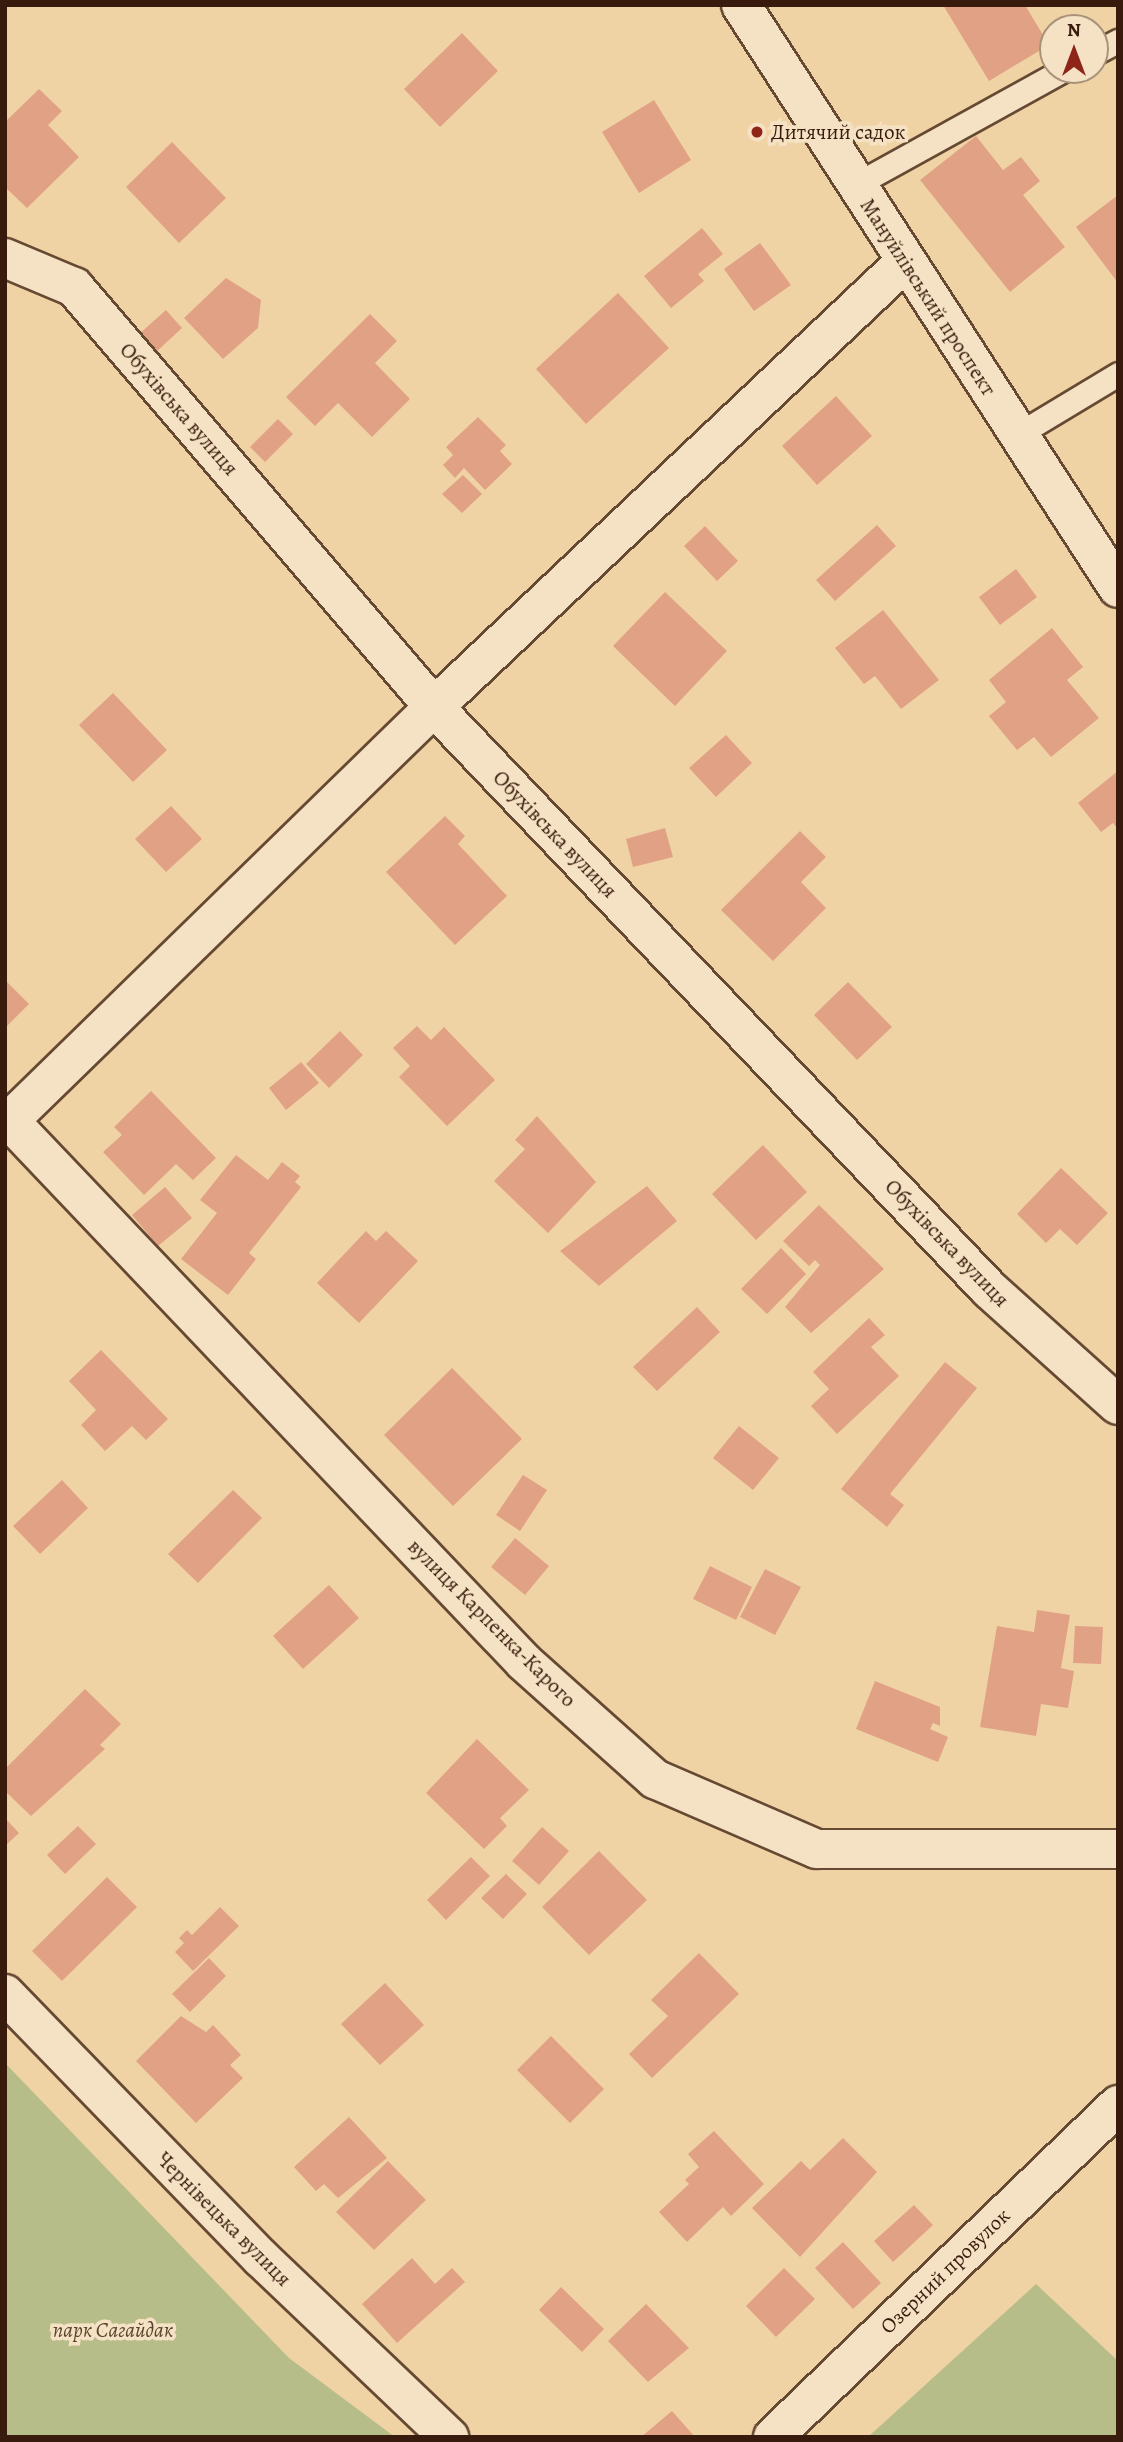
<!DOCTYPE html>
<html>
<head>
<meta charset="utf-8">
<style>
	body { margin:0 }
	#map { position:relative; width:1123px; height:2442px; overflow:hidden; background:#f0d3a5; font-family:Alegreya,serif }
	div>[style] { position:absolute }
	.green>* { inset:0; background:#b6bd89 }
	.building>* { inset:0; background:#e1a185 }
	.roads { filter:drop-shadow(2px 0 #664932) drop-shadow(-2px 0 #664932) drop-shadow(0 2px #664932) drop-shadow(0 -2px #664932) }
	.lane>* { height:23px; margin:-11.5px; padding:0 11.5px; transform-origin:11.5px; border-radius:11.5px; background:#f5e2c4 }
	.street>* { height:38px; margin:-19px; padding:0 19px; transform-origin:19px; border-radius:19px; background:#f5e2c4 }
	.secondary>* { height:38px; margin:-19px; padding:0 19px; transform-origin:19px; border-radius:19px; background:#f5e2c4 }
	.dots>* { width:19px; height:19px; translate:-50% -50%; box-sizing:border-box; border:4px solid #f5e2c4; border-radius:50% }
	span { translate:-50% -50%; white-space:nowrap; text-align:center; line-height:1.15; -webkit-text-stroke:7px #f5e2c4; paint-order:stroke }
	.poi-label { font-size:21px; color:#381b0c }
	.left { translate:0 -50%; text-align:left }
	.street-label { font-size:21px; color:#381b0c }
	.park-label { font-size:21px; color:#58442b; font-style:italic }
	.frame { position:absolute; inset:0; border:7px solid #381b0c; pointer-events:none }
	.north { position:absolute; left:1039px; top:14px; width:70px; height:70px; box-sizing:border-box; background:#f5e2c4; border:2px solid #a9927a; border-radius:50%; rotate:0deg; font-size:19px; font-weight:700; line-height:28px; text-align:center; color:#381b0c }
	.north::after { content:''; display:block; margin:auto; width:24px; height:32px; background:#8f2418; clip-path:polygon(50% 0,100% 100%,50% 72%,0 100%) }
</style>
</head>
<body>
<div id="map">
	<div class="green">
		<i style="clip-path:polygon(5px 2063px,289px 2358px,395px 2437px,5px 2437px)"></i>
		<i style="clip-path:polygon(1036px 2284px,1118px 2361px,1118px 2437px,868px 2437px)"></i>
	</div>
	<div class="building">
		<i style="clip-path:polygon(943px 5px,1025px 5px,1049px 45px,989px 81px)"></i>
		<i style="clip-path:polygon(462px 33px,498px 71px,440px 127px,404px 89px)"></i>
		<i style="clip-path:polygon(39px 89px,62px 111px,48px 125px,79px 157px,27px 208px,5px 187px,5px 122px)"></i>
		<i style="clip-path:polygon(654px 100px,691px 160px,639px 193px,602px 132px)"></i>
		<i style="clip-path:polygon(976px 136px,1003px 170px,1021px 157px,1040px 181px,1023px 195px,1065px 247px,1010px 292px,920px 180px)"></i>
		<i style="clip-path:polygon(172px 142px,226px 198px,179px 243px,126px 187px)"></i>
		<i style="clip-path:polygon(1118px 195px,1118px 283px,1076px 227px)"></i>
		<i style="clip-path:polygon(702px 228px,723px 254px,698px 274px,704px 281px,671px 308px,644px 276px)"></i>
		<i style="clip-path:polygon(760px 243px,791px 285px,754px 311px,724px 269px)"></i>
		<i style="clip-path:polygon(226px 278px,261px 300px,258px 328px,223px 359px,184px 318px)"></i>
		<i style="clip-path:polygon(618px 293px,669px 348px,586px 424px,536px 369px)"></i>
		<i style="clip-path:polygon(166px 310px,182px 328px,155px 353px,138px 335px)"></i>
		<i style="clip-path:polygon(370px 314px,397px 341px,375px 363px,410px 399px,372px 437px,338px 403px,315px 426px,286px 397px)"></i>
		<i style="clip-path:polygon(836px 396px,872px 436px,817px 485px,782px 446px)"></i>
		<i style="clip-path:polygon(478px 417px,506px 445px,500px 451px,512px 464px,485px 490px,464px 468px,455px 478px,443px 465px,453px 455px,446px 447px)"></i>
		<i style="clip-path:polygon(278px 419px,293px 434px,265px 462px,250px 447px)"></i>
		<i style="clip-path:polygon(463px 475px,482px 494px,462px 513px,442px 494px)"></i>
		<i style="clip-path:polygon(877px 525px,896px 546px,835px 601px,816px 580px)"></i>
		<i style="clip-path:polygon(705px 526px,738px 561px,717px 581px,684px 546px)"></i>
		<i style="clip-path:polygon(1016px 569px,1037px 597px,1000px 625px,979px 597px)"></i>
		<i style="clip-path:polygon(665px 592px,727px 651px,675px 706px,613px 646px)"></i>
		<i style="clip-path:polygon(883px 610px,939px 680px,901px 709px,875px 676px,864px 684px,835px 648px)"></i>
		<i style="clip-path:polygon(1052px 628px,1083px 667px,1067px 680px,1099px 718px,1051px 757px,1034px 737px,1017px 750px,989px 716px,1006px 702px,989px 680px)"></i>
		<i style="clip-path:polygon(113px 693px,167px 750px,133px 782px,79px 725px)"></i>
		<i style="clip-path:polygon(726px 735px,752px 763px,716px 797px,689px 768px)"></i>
		<i style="clip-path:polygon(1118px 771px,1118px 829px,1113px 823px,1101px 832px,1078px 803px)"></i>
		<i style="clip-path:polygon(171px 806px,202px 839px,166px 872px,135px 839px)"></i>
		<i style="clip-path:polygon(445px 816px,465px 836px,458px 844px,507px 896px,455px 945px,386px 872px)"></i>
		<i style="clip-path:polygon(665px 828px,673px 857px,633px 867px,626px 839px)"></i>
		<i style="clip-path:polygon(800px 831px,826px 857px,801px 882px,826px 908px,773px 961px,721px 910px)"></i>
		<i style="clip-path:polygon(5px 980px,29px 1004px,5px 1028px)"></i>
		<i style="clip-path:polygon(848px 982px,892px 1027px,857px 1060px,814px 1015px)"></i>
		<i style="clip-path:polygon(417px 1026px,431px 1040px,444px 1027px,495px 1080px,447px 1126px,399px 1077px,410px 1066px,393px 1048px)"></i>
		<i style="clip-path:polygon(340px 1031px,363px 1055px,329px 1088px,306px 1064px)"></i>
		<i style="clip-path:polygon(301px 1062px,319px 1083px,286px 1110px,269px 1088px)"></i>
		<i style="clip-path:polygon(151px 1091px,216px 1158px,193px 1180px,176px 1164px,144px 1195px,103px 1152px,122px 1135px,114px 1127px)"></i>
		<i style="clip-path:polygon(537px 1116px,596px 1182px,548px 1233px,494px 1181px,525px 1149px,515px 1140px)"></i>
		<i style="clip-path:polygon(763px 1145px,807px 1192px,756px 1240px,712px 1194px)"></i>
		<i style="clip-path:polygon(236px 1155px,268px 1180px,282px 1162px,300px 1176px,295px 1182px,301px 1187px,249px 1253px,256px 1259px,228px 1295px,181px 1259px,217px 1213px,200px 1200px)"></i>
		<i style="clip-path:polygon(1061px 1168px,1108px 1213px,1077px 1245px,1060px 1229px,1046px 1243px,1017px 1214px)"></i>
		<i style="clip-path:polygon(647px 1186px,677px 1221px,599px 1286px,560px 1251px)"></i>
		<i style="clip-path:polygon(165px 1187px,192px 1218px,158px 1246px,132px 1215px)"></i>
		<i style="clip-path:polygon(819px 1205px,884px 1269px,811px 1333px,785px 1307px,820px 1265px,815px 1260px,809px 1266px,783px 1241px)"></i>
		<i style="clip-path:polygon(366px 1231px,376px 1241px,386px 1231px,418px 1261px,359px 1323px,317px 1283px)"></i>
		<i style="clip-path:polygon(781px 1248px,806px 1274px,767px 1314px,741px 1289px)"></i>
		<i style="clip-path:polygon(697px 1307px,720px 1332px,657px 1391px,633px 1367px)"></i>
		<i style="clip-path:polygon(869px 1318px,885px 1335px,871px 1347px,899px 1376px,837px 1434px,811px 1406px,829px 1389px,813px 1372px)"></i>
		<i style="clip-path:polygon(101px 1350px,168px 1419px,146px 1440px,132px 1426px,105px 1451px,81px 1425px,96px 1410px,69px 1381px)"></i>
		<i style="clip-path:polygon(945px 1362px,977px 1388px,890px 1494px,904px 1505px,887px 1527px,841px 1489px)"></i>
		<i style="clip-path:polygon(452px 1368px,522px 1439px,453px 1506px,384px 1435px)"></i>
		<i style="clip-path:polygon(739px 1426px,779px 1458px,753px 1490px,713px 1458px)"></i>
		<i style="clip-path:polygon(523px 1475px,547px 1490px,520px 1531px,496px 1515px)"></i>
		<i style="clip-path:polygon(62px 1480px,88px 1508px,40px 1554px,13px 1526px)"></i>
		<i style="clip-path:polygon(233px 1490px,262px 1518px,198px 1583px,168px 1554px)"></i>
		<i style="clip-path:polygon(515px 1538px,549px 1566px,525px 1595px,491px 1567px)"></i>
		<i style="clip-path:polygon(710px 1566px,752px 1587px,736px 1620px,693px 1599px)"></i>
		<i style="clip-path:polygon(765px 1569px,801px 1587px,775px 1635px,740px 1617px)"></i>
		<i style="clip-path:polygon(329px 1585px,359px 1618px,303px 1669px,273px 1636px)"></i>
		<i style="clip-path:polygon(1037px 1610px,1070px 1615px,1061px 1668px,1074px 1671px,1068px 1708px,1041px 1704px,1036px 1736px,980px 1727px,997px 1626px,1034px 1632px)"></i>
		<i style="clip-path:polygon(1075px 1626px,1103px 1627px,1101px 1664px,1073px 1663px)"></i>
		<i style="clip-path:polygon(875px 1681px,940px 1707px,940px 1726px,933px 1723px,930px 1729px,948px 1737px,938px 1762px,856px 1729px)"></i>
		<i style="clip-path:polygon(85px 1689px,121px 1724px,100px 1745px,105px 1749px,31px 1816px,5px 1791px,5px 1769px)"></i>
		<i style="clip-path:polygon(477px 1739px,529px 1790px,500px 1818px,507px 1826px,484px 1849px,426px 1793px)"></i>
		<i style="clip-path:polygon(5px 1818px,19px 1833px,5px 1846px)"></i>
		<i style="clip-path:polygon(78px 1826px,96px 1844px,65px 1874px,47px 1855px)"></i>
		<i style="clip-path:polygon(542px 1827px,569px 1851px,539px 1885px,512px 1861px)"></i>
		<i style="clip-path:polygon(599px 1851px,647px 1900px,589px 1955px,542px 1907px)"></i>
		<i style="clip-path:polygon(471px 1857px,490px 1876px,446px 1920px,427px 1900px)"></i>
		<i style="clip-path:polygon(506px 1874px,527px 1894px,503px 1919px,481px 1898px)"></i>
		<i style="clip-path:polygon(107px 1877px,137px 1907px,62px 1981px,32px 1951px)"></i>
		<i style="clip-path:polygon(220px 1907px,239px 1926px,193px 1971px,175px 1952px,184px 1943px,179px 1938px,187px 1930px,192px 1935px)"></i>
		<i style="clip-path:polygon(699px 1953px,739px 1994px,652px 2078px,629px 2054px,668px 2016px,651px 2000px)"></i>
		<i style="clip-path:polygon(209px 1958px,226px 1976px,190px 2012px,172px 1994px)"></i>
		<i style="clip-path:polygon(385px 1983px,424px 2025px,380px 2065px,341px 2024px)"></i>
		<i style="clip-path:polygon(181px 2016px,206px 2032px,213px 2025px,241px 2055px,230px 2065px,243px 2078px,196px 2123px,136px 2061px)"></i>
		<i style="clip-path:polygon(551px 2036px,604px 2089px,570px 2123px,517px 2070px)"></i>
		<i style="clip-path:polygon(349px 2117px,387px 2158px,338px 2198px,324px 2184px,316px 2191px,294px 2167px)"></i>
		<i style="clip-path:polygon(714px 2131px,764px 2184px,731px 2216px,723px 2207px,687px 2242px,659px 2212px,689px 2184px,685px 2180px,699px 2167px,688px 2154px)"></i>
		<i style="clip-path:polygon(843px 2138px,877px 2172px,800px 2257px,752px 2208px,801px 2161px,810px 2170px)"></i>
		<i style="clip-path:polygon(388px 2161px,426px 2200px,374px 2250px,336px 2212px)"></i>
		<i style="clip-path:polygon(914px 2205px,933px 2225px,893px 2262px,874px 2241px)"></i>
		<i style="clip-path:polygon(843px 2242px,881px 2283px,853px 2309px,815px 2268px)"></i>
		<i style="clip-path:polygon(412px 2258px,435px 2284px,452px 2268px,465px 2282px,397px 2343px,362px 2304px)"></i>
		<i style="clip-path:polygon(784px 2268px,815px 2299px,776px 2337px,746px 2306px)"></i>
		<i style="clip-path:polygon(561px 2287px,604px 2329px,582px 2352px,539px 2310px)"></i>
		<i style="clip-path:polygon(646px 2304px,689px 2348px,648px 2382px,608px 2341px)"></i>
		<i style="clip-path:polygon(672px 2411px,695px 2437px,641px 2437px)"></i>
	</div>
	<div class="roads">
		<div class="lane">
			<i style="left:1095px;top:53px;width:26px;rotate:-28deg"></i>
			<i style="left:855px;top:185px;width:238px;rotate:-28.9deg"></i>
			<i style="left:1017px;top:435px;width:118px;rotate:-31.1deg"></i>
		</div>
		<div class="street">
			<i style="left:5px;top:258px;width:75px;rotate:22.8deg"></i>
			<i style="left:74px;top:287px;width:553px;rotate:49.4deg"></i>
			<i style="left:434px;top:707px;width:804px;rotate:46.36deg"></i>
			<i style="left:989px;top:1289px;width:173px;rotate:42deg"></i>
			<i style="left:5px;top:1116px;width:753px;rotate:46.45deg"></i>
			<i style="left:524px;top:1662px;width:176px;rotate:41.8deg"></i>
			<i style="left:655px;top:1779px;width:176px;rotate:23.4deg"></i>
			<i style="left:817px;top:1849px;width:301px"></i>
			<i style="left:5px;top:1125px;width:599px;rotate:-44.26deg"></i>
			<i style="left:434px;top:707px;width:647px;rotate:-43.37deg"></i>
			<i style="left:5px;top:1994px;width:368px;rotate:45.9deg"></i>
			<i style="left:261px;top:2258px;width:260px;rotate:43.6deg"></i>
			<i style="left:773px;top:2437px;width:479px;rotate:-43.9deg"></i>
		</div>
		<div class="secondary">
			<i style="left:741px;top:5px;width:694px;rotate:57.11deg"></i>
		</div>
	</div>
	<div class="dots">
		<i style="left:757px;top:132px;background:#8f2418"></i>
	</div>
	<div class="poi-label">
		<span class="left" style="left:771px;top:132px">Дитячий садок</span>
	</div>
	<div class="street-label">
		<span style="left:928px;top:297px;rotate:57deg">Мануйлівський проспект</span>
		<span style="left:179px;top:409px;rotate:49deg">Обухівська вулиця</span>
		<span style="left:555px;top:834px;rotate:46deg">Обухівська вулиця</span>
		<span style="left:947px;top:1243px;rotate:46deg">Обухівська вулиця</span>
		<span style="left:492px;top:1623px;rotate:45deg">вулиця Карпенка-Карого</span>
		<span style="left:224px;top:2219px;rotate:45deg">Чернівецька вулиця</span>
		<span style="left:945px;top:2271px;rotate:-44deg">Озерний провулок</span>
	</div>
	<div class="park-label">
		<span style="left:113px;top:2330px">парк Сагайдак</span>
	</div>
	<div class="frame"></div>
	<div class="north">N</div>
</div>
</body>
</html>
